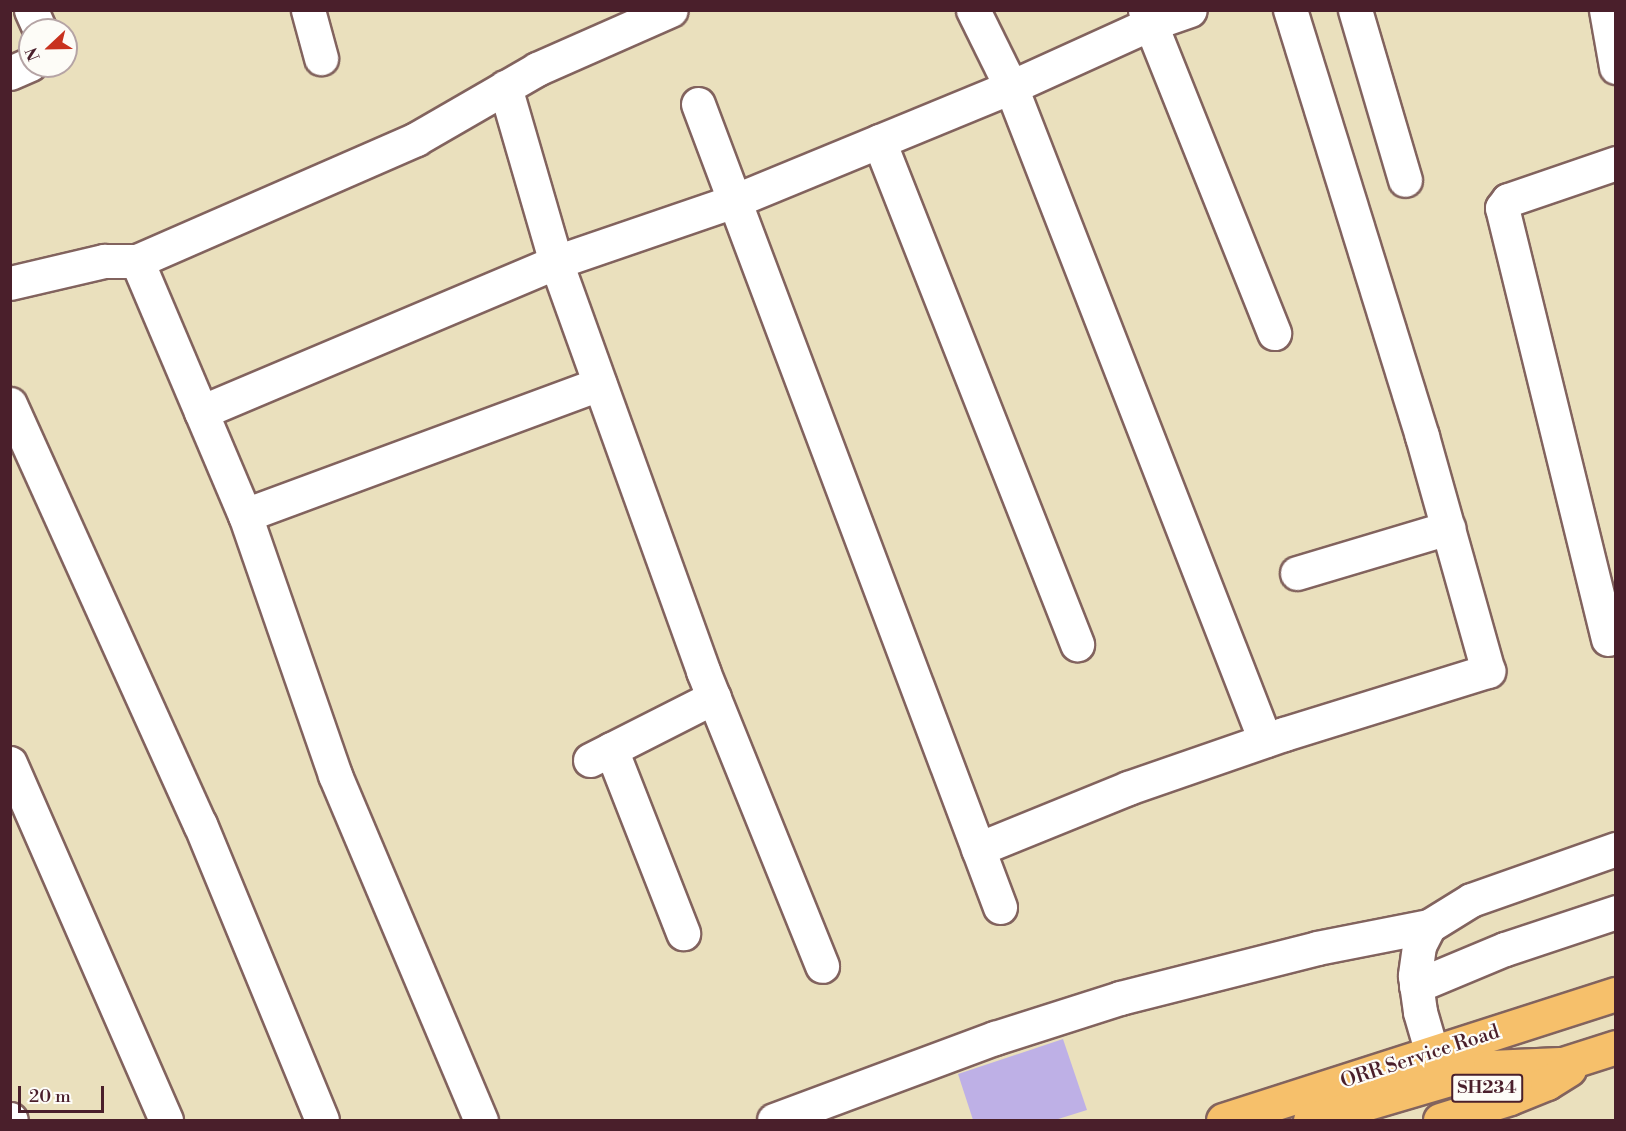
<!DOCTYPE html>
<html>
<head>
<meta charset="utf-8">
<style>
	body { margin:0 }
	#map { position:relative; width:1626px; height:1131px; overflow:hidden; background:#eae0bd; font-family:"Libre Bodoni",serif }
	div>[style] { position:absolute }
	.building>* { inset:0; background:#beb0e6 }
	.roads { filter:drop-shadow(2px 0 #82635e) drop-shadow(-2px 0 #82635e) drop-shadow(0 2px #82635e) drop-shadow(0 -2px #82635e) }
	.minor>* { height:33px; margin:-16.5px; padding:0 16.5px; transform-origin:16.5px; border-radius:16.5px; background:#fff }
	.major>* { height:33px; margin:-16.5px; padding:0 16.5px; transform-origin:16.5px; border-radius:16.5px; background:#f6c06b }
	.highway>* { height:33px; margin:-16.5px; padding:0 16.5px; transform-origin:16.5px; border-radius:16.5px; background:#f6c06b }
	span { translate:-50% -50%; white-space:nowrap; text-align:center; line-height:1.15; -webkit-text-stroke:4.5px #fdfcf7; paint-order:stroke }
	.shield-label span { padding:2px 4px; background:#fdfcf7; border:2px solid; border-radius:4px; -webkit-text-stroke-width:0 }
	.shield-label { font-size:18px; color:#4a1f2b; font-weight:700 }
	.street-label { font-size:20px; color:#4a1f2b }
	.frame { position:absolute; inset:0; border:12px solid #4a1f2b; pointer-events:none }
	.north { position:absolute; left:18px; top:18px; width:60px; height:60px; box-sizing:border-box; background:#fdfcf7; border:2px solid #b5a4a5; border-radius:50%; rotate:248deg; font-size:16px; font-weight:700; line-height:24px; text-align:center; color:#4a1f2b }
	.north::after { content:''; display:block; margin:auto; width:21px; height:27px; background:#c8321e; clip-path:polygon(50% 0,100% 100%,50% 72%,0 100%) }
	.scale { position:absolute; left:18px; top:1086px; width:86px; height:27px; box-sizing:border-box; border:3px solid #4a1f2b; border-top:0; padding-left:8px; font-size:18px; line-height:21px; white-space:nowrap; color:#4a1f2b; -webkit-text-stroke:4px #fdfcf7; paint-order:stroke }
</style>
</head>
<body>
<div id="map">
	<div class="building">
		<i style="clip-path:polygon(1063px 1039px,1087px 1110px,1055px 1120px,973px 1120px,958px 1074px)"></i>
	</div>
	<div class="roads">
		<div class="minor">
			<i style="left:31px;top:10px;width:22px;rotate:66deg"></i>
			<i style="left:308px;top:10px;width:50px;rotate:74.8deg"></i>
			<i style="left:973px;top:10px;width:86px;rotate:63.7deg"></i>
			<i style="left:1011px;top:87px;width:701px;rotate:68.75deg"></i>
			<i style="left:1145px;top:10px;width:348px;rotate:68.2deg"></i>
			<i style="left:1355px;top:10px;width:177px;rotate:73.6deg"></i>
			<i style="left:1606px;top:10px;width:58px;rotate:80deg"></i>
			<i style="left:10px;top:73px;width:22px;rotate:-24deg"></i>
			<i style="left:505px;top:87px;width:182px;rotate:73.8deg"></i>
			<i style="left:556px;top:262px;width:435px;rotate:70.2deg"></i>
			<i style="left:703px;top:671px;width:318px;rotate:68deg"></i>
			<i style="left:698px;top:104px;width:858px;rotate:69.39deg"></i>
			<i style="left:879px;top:141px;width:541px;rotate:68.51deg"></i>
			<i style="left:137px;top:261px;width:276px;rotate:67deg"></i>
			<i style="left:245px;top:515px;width:275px;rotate:70.9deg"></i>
			<i style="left:335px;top:775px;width:375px;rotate:67.1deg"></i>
			<i style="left:10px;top:283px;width:97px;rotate:-13.2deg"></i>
			<i style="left:104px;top:261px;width:33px"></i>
			<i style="left:137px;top:261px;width:305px;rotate:-23.6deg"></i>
			<i style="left:416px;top:139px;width:140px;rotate:-30deg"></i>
			<i style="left:537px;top:69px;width:146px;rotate:-23.8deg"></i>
			<i style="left:10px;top:404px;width:461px;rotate:65.7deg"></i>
			<i style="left:200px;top:824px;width:320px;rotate:67.6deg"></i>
			<i style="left:201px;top:412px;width:385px;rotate:-22.9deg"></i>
			<i style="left:556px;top:262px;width:188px;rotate:-18.9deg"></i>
			<i style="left:734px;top:201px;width:300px;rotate:-22.4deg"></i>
			<i style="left:1011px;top:87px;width:153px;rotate:-24.4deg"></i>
			<i style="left:1150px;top:24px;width:42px;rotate:-19.3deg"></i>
			<i style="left:245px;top:515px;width:378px;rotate:-20.3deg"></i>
			<i style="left:1297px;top:573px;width:158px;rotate:-16.6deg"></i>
			<i style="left:1608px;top:639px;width:444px;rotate:-103.8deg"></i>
			<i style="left:1502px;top:208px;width:10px;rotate:-53deg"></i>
			<i style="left:1508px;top:200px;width:114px;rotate:-18.9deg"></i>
			<i style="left:611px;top:749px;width:198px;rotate:68.6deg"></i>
			<i style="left:590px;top:760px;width:139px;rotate:-26.9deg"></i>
			<i style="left:10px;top:763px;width:390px;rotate:66.4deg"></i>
			<i style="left:978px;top:849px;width:162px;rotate:-22.1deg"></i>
			<i style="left:1128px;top:788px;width:165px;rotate:-19.1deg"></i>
			<i style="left:1284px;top:734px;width:214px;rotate:-17.2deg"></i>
			<i style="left:1488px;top:671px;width:244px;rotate:-105.7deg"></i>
			<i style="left:1422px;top:436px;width:446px;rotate:-107.2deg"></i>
			<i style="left:1429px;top:926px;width:22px;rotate:117deg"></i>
			<i style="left:1419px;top:946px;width:30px;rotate:98deg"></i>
			<i style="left:1415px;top:976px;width:36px;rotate:82deg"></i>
			<i style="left:1420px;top:1012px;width:43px;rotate:73.7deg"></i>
			<i style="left:1416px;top:986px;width:96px;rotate:-22.6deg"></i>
			<i style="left:1505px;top:949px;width:117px;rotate:-18.4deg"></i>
			<i style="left:10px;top:1119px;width:1px;rotate:45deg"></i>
			<i style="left:774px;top:1120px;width:236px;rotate:-20.4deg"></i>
			<i style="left:995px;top:1038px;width:131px;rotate:-17.7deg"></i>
			<i style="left:1120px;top:998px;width:203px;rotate:-14.2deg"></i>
			<i style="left:1317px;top:948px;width:114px;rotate:-11.1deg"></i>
			<i style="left:1429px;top:926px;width:49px;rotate:-31.8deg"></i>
			<i style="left:1471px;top:900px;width:154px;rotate:-19.4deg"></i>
		</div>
		<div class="major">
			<i style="left:1223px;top:1120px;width:413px;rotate:-17.8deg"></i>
		</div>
		<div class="highway">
			<i style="left:1541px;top:1071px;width:79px;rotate:-17.7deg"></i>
			<i style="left:1310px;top:1120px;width:188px;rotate:-16.4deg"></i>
			<i style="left:1490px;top:1067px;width:70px;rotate:-2.5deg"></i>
			<i style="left:1440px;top:1120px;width:73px;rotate:-17.4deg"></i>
			<i style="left:1510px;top:1098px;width:40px;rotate:-22deg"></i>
			<i style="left:1547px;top:1083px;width:26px;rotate:-32deg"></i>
		</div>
	</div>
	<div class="shield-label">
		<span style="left:1487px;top:1088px">SH234</span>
	</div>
	<div class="street-label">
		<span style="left:1420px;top:1057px;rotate:-18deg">ORR Service Road</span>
	</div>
	<div class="frame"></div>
	<div class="north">N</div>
	<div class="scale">20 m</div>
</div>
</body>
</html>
